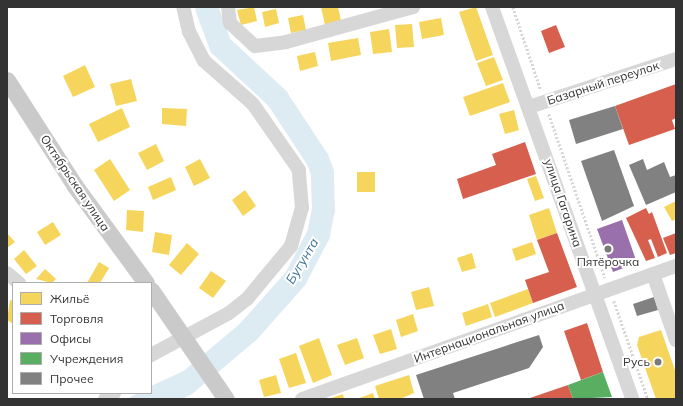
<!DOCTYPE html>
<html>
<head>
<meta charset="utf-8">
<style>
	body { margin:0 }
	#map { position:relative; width:683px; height:406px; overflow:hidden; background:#fff; font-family:Mulish,sans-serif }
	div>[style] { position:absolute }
	.water>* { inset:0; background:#ddebf3 }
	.homes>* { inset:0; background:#f6d55c }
	.shops>* { inset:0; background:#d6604d }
	.offices>* { inset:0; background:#9970ab }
	.public>* { inset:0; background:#5aae61 }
	.river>* { height:23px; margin:-11.5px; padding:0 11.5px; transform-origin:11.5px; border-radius:11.5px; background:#ddebf3 }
	.building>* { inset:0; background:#818181 }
	.path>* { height:2.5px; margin-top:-1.25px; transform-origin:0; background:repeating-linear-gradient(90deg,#d6d6d6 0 2px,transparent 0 4px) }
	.minor>* { height:14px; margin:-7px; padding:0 7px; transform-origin:7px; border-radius:7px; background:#d7d7d7 }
	.major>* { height:17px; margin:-8.5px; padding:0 8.5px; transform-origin:8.5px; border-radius:8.5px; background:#cacaca }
	.dots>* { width:11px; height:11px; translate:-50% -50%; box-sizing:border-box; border:2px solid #fff; border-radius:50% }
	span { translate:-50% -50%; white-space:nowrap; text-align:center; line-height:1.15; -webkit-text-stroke:4px #fff; paint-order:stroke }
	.street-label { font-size:12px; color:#333 }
	.poi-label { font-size:12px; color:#333 }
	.right { translate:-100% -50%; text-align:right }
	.water-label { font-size:13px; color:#3f7597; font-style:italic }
	.frame { position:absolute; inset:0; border:8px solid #333; pointer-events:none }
	.legend { position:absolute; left:12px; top:282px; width:140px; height:112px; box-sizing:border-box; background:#fff; border:1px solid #adadad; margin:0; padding:5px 7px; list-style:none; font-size:12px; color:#333 }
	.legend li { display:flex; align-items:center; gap:8px; height:20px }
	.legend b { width:20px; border:1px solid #adadad }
</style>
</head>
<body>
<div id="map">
	<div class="water">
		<i style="clip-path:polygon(186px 370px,197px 385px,172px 399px,127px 399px,138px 393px,151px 393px,151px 386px)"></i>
	</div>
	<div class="homes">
		<i style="clip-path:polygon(254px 7px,257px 21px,241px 25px,237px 10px)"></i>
		<i style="clip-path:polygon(321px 7px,338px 7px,341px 21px,325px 25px)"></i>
		<i style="clip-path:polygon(476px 7px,493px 55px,476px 61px,459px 12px)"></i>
		<i style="clip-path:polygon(276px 9px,279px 23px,265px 27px,262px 12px)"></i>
		<i style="clip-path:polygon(303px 15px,306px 30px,291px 33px,288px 18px)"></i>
		<i style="clip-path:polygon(441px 18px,444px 35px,422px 39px,419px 22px)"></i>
		<i style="clip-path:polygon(412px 24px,414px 47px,397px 48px,395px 25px)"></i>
		<i style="clip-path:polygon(389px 29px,392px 52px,373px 54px,370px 32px)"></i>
		<i style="clip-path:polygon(358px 38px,361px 55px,331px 61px,328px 43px)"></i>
		<i style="clip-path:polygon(315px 52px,318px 66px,300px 71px,297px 56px)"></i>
		<i style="clip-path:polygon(494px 57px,503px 80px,486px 86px,477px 63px)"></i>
		<i style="clip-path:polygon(85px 65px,95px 87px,73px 97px,63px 76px)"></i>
		<i style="clip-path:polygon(131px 79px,137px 101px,116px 106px,110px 84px)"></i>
		<i style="clip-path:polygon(503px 83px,510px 102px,470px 116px,463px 97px)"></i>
		<i style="clip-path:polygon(122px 108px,130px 127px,98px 142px,89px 124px)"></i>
		<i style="clip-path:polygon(162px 108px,187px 109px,186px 126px,162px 124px)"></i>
		<i style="clip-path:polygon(514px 110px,519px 130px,505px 134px,499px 114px)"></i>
		<i style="clip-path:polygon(156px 144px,164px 161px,147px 170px,138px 153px)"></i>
		<i style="clip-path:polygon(110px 159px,130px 190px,114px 201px,94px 170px)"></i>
		<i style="clip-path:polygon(200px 159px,210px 178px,194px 186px,185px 167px)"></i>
		<i style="clip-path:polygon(357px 172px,375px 172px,375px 192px,357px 192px)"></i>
		<i style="clip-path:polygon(536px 176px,544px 198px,535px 201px,527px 179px)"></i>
		<i style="clip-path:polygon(171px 177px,176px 190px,153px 200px,148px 187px)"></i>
		<i style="clip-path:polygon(245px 190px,256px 206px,243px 216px,232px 200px)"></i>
		<i style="clip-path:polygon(676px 201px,676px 219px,672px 221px,664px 207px)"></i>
		<i style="clip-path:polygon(549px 208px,557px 233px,537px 240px,529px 215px)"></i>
		<i style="clip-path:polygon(127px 210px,144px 211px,143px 232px,126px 230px)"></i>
		<i style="clip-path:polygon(53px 222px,61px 235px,45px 245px,37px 232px)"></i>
		<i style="clip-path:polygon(155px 232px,172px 235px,169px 255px,152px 252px)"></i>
		<i style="clip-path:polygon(7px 233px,15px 242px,7px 248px)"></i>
		<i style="clip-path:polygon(532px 242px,536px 254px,516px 261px,512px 249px)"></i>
		<i style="clip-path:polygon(187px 243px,199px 254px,181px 275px,169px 265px)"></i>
		<i style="clip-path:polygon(24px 250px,37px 266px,26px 274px,14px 259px)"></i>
		<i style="clip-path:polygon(472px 253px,476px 268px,462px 272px,457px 258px)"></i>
		<i style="clip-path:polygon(99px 262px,109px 268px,100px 283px,87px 283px)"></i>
		<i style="clip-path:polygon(45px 269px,56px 279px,52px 283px,36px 279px)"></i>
		<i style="clip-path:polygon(211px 271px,226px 281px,213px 298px,199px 288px)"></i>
		<i style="clip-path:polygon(429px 287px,434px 306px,416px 310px,411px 292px)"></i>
		<i style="clip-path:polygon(528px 289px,533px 303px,495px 317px,490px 303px)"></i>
		<i style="clip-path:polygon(10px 300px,13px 301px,13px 324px,7px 320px)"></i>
		<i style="clip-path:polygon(488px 304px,492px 317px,466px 326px,462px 313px)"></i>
		<i style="clip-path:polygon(413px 314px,418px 331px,401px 337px,396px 320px)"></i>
		<i style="clip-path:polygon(391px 329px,397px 349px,380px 354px,373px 335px)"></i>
		<i style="clip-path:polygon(661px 330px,676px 373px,676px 399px,656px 399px,637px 345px,639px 337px)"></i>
		<i style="clip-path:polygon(319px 338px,332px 375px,313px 383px,299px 346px)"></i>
		<i style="clip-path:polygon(357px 338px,364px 358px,345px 365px,337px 345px)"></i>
		<i style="clip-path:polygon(296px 353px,306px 383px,289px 388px,279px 359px)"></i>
		<i style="clip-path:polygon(276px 375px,281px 393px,264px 397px,259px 380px)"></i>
		<i style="clip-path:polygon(409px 375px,414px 393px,400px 399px,379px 399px,375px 386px)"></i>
		<i style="clip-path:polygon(373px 393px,375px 399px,357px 399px)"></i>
		<i style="clip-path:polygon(343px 394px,344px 399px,328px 399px)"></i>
	</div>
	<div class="shops">
		<i style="clip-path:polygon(556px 25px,565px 47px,549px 53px,541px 31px)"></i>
		<i style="clip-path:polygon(676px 84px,676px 118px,672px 120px,675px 129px,629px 145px,615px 106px)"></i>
		<i style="clip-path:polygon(525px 142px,536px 174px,463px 199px,457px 179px,496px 165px,492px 154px)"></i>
		<i style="clip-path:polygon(646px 208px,649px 214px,652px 212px,667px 253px,658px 257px,651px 239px,648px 240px,655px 258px,646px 261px,626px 218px)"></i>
		<i style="clip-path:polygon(557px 233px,577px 287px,533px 303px,525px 280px,549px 272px,537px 240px)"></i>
		<i style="clip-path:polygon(676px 233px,676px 253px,670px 255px,663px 238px)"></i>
		<i style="clip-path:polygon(587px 323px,603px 372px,581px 380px,564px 331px)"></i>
		<i style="clip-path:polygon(568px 385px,573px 399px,527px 399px)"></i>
	</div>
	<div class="offices">
		<i style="clip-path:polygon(622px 220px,637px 263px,613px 272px,597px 229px)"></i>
	</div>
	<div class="public">
		<i style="clip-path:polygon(603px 372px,612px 397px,573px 399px,568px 385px)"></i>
	</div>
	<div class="river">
		<i style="left:155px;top:399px;width:34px;rotate:-27deg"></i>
		<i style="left:185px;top:384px;width:82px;rotate:-40.1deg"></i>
		<i style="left:248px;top:331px;width:71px;rotate:-48.4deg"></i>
		<i style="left:295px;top:278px;width:50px;rotate:-62.4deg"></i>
		<i style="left:318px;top:234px;width:25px;rotate:-79deg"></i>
		<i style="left:323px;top:209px;width:37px;rotate:-92deg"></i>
		<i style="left:322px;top:172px;width:14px;rotate:-111deg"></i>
		<i style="left:317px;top:159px;width:73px;rotate:-123.3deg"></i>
		<i style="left:277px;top:98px;width:78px;rotate:-137.1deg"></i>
		<i style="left:220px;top:45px;width:40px;rotate:-110.2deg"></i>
	</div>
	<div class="building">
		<i style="clip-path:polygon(615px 106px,623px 129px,576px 144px,569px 120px)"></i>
		<i style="clip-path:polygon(614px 150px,634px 206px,602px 221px,581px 161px)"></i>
		<i style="clip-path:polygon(643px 159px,647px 170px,664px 162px,670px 177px,676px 175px,676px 192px,646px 205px,629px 165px)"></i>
		<i style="clip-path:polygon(654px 297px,658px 310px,637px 316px,633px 304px)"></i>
		<i style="clip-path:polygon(539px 335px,543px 347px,529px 368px,453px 393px,455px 399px,424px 399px,416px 375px)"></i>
	</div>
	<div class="path">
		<i style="left:513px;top:7px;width:88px;rotate:71.4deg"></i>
		<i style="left:549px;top:114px;width:173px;rotate:71.1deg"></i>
		<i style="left:614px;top:301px;width:104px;rotate:70.9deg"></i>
	</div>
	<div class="minor">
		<i style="left:228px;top:7px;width:16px;rotate:83deg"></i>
		<i style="left:230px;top:23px;width:34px;rotate:43deg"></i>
		<i style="left:255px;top:46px;width:31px;rotate:-7deg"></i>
		<i style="left:286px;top:42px;width:132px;rotate:-15.4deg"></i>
		<i style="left:492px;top:7px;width:416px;rotate:70.3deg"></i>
		<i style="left:529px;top:107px;width:155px;rotate:-18.1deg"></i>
		<i style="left:7px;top:273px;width:16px;rotate:40deg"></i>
		<i style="left:653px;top:274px;width:70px;rotate:70.8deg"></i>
		<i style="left:151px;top:355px;width:89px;rotate:-28.3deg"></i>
		<i style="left:229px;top:313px;width:23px;rotate:-38deg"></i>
		<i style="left:247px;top:299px;width:69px;rotate:-50.3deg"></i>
		<i style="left:291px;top:246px;width:40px;rotate:-74deg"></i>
		<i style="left:302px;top:208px;width:38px;rotate:-95deg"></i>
		<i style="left:299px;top:170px;width:80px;rotate:-124.9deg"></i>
		<i style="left:253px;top:104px;width:65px;rotate:-138.7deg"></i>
		<i style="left:204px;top:61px;width:33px;rotate:-117deg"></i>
		<i style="left:189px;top:32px;width:26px;rotate:-103deg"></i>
		<i style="left:105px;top:399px;width:11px;rotate:-34deg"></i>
		<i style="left:302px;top:399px;width:397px;rotate:-19.6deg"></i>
	</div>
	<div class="major">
		<i style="left:7px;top:80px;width:126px;rotate:57.3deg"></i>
		<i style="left:75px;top:186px;width:120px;rotate:53.8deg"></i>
		<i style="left:151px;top:290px;width:132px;rotate:55.5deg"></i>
	</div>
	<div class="dots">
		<i style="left:608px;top:249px;background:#7a7a7a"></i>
		<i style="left:658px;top:362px;background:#7a7a7a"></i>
	</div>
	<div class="street-label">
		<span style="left:603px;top:83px;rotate:-18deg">Базарный переулок</span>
		<span style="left:75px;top:183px;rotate:56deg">Октябрьская улица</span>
		<span style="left:563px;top:203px;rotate:71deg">улица Гагарина</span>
		<span style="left:489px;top:332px;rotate:-20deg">Интернациональная улица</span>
	</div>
	<div class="poi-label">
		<span style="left:608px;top:262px">Пятёрочка</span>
		<span class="right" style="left:650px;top:362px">Русь</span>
	</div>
	<div class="water-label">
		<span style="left:302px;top:261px;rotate:-59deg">Бугунта</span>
	</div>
	<div class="frame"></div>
	<ul class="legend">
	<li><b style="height:11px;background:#f6d55c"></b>Жильё</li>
	<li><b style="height:11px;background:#d6604d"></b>Торговля</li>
	<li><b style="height:11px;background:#9970ab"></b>Офисы</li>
	<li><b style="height:11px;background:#5aae61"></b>Учреждения</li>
	<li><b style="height:11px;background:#818181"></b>Прочее</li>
	</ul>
</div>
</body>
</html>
